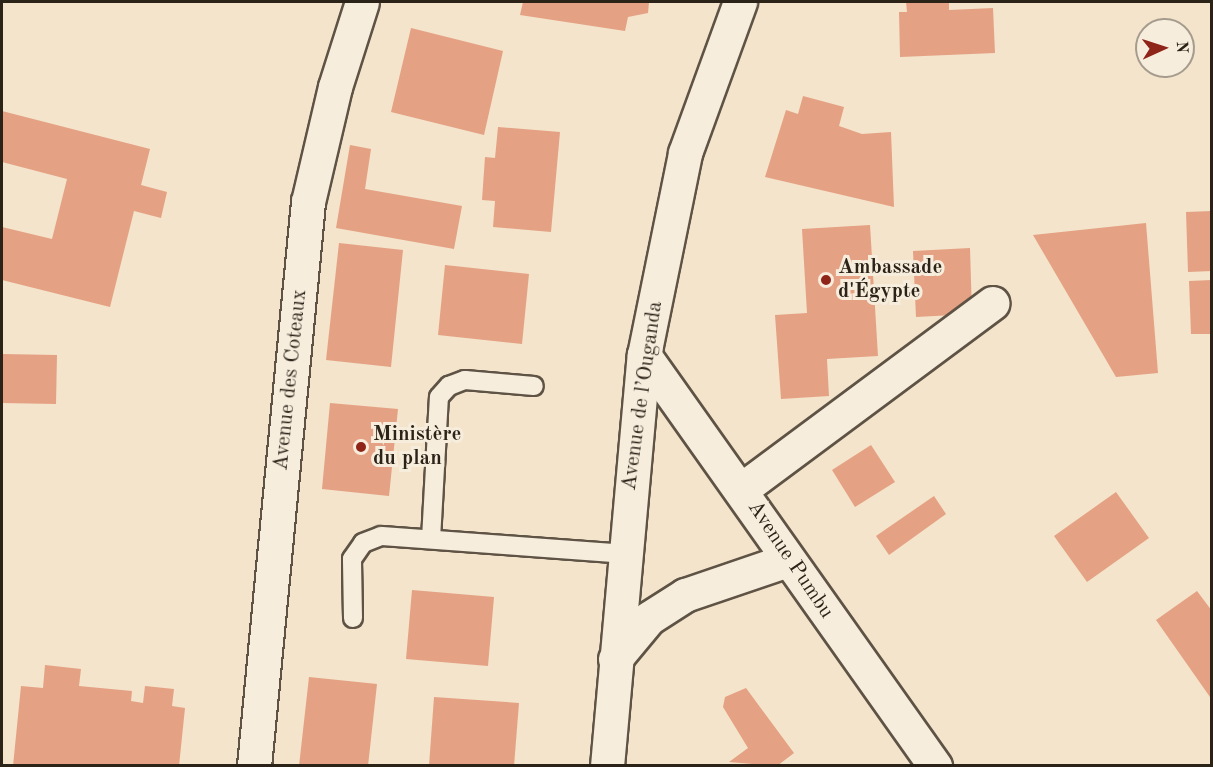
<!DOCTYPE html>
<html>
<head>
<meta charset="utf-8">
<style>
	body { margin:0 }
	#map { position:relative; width:1213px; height:767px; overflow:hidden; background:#f3e4cb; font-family:"Old Standard TT",serif }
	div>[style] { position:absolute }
	.building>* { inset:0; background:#e5a183 }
	.roads { filter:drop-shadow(2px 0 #5e5345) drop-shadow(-2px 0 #5e5345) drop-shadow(0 2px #5e5345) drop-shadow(0 -2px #5e5345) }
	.service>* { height:18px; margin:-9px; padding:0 9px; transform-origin:9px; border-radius:9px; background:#f7eddd }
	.minor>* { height:33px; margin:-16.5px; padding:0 16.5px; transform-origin:16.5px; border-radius:16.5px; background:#f7eddd }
	.dots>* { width:16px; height:16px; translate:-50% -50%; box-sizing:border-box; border:3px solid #f7eddd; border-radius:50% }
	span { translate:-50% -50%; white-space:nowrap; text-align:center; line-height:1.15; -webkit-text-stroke:6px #f7eddd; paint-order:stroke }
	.poi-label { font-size:21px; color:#2c2318; font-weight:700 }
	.left { translate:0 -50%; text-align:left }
	.street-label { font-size:21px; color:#2c2318 }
	.frame { position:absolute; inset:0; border:3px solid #2c2318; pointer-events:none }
	.north { position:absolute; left:1135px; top:18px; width:60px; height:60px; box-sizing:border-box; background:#f7eddd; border:2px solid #a69c8e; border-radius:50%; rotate:87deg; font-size:16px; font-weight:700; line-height:24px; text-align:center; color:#2c2318 }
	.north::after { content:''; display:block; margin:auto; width:21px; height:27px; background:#8f2418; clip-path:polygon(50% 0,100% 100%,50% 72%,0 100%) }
</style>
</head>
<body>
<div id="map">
	<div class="building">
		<i style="clip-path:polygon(523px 2px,649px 2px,648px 13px,628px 17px,625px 31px,520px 15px)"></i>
		<i style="clip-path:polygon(906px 2px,949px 2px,949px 10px,993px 8px,995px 53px,900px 57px,899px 12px,907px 12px)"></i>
		<i style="clip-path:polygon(411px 28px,503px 51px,484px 135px,391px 112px)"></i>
		<i style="clip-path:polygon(803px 96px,844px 107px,839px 126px,862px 134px,891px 132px,894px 207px,765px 177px,786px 110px,798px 114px)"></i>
		<i style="clip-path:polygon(2px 111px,150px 149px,141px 185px,167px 192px,161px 218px,134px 211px,110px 307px,2px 280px,2px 227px,52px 239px,67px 179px,2px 162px)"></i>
		<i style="clip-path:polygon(498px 127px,560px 132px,551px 232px,493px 227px,495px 201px,482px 200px,485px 157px,495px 158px)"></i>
		<i style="clip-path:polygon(350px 145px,371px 149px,365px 189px,462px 206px,454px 249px,336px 228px)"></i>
		<i style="clip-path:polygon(1212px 211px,1212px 271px,1188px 272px,1186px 212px)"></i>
		<i style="clip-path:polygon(1146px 223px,1158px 373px,1116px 377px,1033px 235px)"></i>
		<i style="clip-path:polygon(870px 225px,878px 356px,827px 359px,829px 396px,781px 399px,775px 315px,807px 313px,802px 229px)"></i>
		<i style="clip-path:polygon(339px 243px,403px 250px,391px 367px,326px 360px)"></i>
		<i style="clip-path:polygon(970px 248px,972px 314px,916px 317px,913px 251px)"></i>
		<i style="clip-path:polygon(445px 265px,529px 274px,522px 344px,438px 335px)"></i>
		<i style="clip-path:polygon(1212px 280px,1212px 334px,1191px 334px,1189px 281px)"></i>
		<i style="clip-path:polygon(2px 354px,57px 355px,56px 404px,2px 403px)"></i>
		<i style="clip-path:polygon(330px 403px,398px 409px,389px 496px,322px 489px)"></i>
		<i style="clip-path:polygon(871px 445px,895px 482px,855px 507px,832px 470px)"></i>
		<i style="clip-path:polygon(1116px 492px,1149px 538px,1087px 582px,1054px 536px)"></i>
		<i style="clip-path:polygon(934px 496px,946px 514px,889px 555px,876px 536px)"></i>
		<i style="clip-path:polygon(412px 590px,494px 597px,488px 666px,406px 659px)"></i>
		<i style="clip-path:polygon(1197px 591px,1212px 611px,1210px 697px,1156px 620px)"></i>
		<i style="clip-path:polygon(45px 665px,81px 669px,79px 686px,132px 691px,131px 701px,143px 703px,145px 686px,174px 689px,172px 706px,185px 708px,179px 766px,13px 766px,21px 686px,43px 688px)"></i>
		<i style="clip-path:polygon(309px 677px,377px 684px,368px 766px,299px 766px)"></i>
		<i style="clip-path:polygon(746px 688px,794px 753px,777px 766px,729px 762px,748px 748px,723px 707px,725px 697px)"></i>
		<i style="clip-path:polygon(434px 697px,519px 703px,514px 766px,429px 766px)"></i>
	</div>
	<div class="roads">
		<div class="service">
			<i style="left:431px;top:539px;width:142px;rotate:-86.8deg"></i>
			<i style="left:439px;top:397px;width:15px;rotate:-48deg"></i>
			<i style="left:449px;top:386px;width:17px;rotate:-21deg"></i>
			<i style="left:465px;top:380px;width:69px;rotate:5deg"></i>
			<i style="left:353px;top:618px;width:59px;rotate:-91deg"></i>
			<i style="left:352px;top:559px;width:19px;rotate:-55deg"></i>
			<i style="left:363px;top:543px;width:19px;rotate:-21deg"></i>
			<i style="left:381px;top:536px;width:244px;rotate:4.2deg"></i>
		</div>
		<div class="minor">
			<i style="left:644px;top:355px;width:504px;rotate:54.7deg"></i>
			<i style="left:742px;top:489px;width:312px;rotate:-36.6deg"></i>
			<i style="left:615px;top:659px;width:53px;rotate:-50.3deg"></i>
			<i style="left:649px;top:618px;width:43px;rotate:-32.6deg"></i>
			<i style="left:685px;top:595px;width:109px;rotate:-18.8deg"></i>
			<i style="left:254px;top:766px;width:567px;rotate:-84.53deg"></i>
			<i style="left:308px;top:202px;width:118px;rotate:-76.8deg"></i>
			<i style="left:335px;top:87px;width:89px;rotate:-72.4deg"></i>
			<i style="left:607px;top:766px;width:413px;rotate:-84.9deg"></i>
			<i style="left:644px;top:355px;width:206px;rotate:-78.5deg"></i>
			<i style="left:685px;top:153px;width:161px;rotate:-70deg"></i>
		</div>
	</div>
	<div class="dots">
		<i style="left:826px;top:280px;background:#8f2418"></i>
		<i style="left:361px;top:447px;background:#8f2418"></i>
	</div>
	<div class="poi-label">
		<span class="left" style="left:838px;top:280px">Ambassade<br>d'Égypte</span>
		<span class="left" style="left:373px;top:447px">Ministère<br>du plan</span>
	</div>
	<div class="street-label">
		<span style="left:291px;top:380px;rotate:-84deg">Avenue des Coteaux</span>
		<span style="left:643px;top:396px;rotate:-82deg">Avenue de l’Ouganda</span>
		<span style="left:790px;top:560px;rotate:56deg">Avenue Pumbu</span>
	</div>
	<div class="frame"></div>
	<div class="north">N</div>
</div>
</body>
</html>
